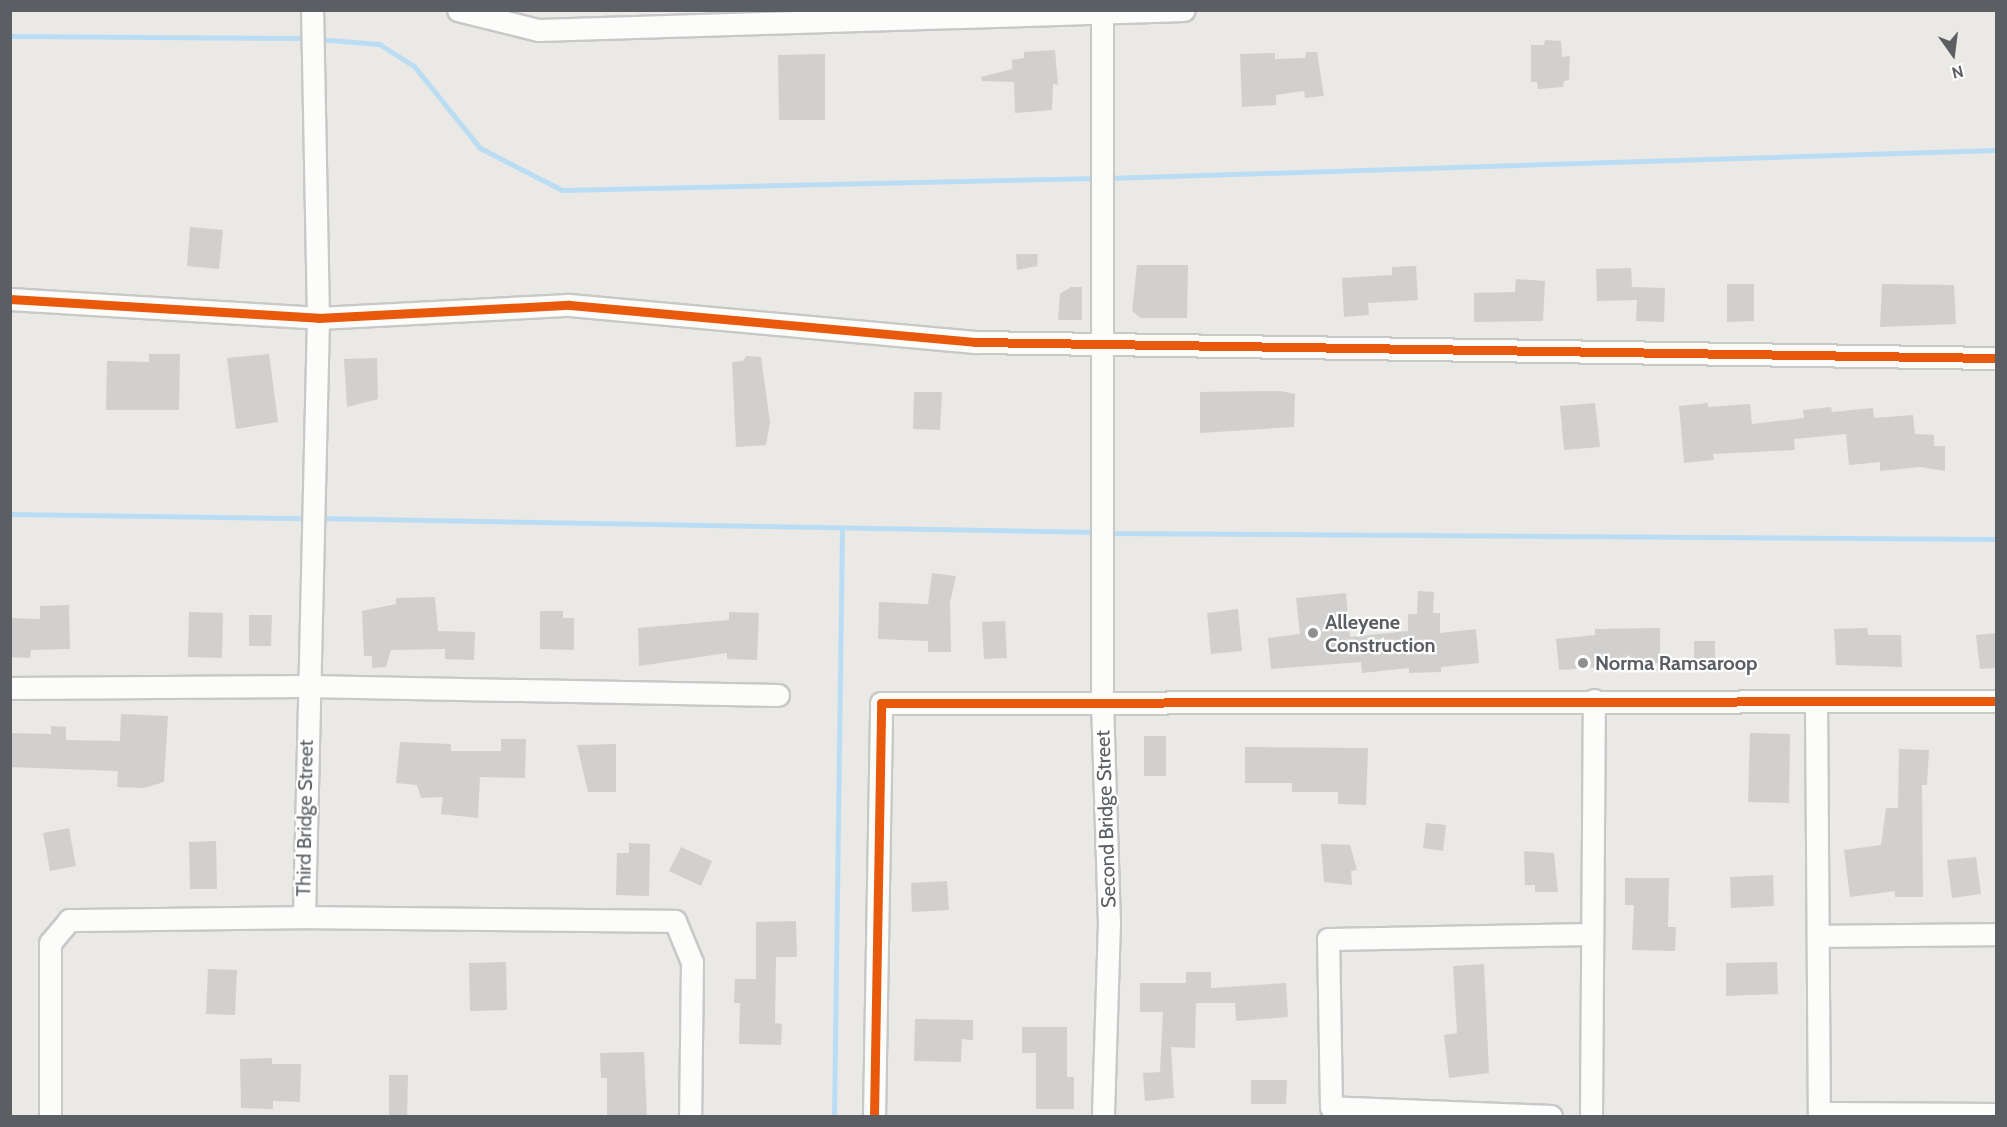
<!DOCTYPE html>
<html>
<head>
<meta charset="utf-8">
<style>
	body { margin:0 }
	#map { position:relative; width:2007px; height:1127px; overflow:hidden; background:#ebe9e5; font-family:Cabin,sans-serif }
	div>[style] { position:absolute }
	.stream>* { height:5px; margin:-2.5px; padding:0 2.5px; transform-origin:2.5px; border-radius:2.5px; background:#bbddf4 }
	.building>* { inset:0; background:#d1d0ce }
	.roads { filter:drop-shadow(2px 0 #c7c8c7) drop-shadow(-2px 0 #c7c8c7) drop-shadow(0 2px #c7c8c7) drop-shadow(0 -2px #c7c8c7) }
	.minor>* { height:21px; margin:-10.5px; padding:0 10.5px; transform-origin:10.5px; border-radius:10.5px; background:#fcfcfb }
	.cycleway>* { height:9px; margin:-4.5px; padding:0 4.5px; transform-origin:4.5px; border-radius:4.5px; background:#e8590c }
	.dots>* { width:16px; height:16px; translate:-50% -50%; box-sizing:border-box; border:3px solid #fff; border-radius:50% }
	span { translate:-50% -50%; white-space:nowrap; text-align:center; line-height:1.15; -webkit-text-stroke:4.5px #fff; paint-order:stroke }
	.poi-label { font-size:20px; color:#5b5f63; font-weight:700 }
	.left { translate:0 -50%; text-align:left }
	.street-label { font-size:20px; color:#5b5f63 }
	.frame { position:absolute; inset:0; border:12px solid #5b5f63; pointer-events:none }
	.north { position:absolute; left:1923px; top:24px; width:60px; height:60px; -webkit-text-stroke:4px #fff; paint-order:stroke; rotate:166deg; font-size:16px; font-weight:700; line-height:24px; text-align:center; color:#5b5f63 }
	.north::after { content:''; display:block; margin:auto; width:21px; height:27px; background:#5b5f63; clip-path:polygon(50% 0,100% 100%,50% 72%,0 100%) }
</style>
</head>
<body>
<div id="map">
	<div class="stream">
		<i style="left:10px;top:36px;width:299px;rotate:0.4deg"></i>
		<i style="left:318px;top:39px;width:61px;rotate:4.7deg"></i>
		<i style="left:379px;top:44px;width:41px;rotate:32.2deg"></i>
		<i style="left:414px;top:66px;width:105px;rotate:51.2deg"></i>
		<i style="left:480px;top:148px;width:92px;rotate:27.1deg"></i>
		<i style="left:562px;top:190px;width:536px;rotate:-1.28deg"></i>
		<i style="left:1108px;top:178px;width:888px;rotate:-1.81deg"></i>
		<i style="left:10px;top:514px;width:299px;rotate:0.8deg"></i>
		<i style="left:318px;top:518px;width:780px;rotate:1.03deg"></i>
		<i style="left:1107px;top:533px;width:889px;rotate:0.39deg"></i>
		<i style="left:834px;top:1116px;width:587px;rotate:-89.22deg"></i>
	</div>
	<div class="building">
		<i style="clip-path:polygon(1545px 40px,1561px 41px,1562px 57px,1570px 56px,1569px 80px,1564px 81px,1563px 87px,1538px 89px,1537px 82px,1531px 82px,1531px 45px,1544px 45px)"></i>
		<i style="clip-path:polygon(1055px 50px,1058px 85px,1053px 84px,1052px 110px,1015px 113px,1014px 82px,982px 81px,981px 77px,1012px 69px,1012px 60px,1024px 58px,1024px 52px)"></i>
		<i style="clip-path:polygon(1306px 52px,1317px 52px,1324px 96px,1305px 98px,1304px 91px,1276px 95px,1276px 105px,1242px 107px,1240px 54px,1275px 53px,1275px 59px,1305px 58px)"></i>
		<i style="clip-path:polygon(825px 54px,825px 120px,779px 120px,778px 55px)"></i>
		<i style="clip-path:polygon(190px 227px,223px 230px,219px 269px,187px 266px)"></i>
		<i style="clip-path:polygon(1016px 254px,1038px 254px,1037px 266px,1017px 270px)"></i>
		<i style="clip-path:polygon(1137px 265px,1188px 265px,1187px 318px,1141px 318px,1132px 311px)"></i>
		<i style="clip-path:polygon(1416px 266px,1418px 300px,1368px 303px,1369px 315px,1344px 317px,1342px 278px,1392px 275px,1392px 267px)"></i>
		<i style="clip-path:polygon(1631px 268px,1632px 287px,1665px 288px,1664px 322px,1636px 321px,1637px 300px,1597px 301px,1596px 269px)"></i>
		<i style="clip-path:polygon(1516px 279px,1545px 281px,1543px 321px,1474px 322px,1474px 293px,1515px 292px)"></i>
		<i style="clip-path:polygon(1727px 284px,1754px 284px,1754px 321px,1727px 322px)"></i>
		<i style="clip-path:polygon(1882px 284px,1954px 285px,1956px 324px,1880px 327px)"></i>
		<i style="clip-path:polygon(1071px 287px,1082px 287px,1082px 320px,1058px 320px,1060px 294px)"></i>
		<i style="clip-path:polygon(149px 354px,180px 354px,179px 410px,106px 410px,107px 361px,149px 362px)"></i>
		<i style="clip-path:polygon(269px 354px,278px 422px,236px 429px,227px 358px)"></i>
		<i style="clip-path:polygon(746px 356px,761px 357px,770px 422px,766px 445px,736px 447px,732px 362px,743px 361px)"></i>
		<i style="clip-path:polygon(377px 358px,378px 399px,347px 407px,344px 359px)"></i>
		<i style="clip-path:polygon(1281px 391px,1295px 394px,1294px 427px,1200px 433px,1200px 392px)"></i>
		<i style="clip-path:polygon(914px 392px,942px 392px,940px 430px,913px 429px)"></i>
		<i style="clip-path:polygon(1595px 403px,1600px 447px,1564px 450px,1560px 406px)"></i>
		<i style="clip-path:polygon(1708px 403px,1708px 407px,1750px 404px,1752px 424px,1804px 418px,1803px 410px,1831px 407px,1832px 412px,1873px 408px,1874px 418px,1913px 415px,1915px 434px,1934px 435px,1934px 446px,1945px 446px,1945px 471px,1920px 467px,1880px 471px,1880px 462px,1849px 465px,1846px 434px,1794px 439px,1795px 450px,1713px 454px,1714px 460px,1684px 463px,1679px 406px)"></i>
		<i style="clip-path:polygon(932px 573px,956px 576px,950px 602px,951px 652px,928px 652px,928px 641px,878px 639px,879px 602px,928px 604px)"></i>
		<i style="clip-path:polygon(1418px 591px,1434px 592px,1433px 613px,1440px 613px,1440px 633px,1476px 629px,1479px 663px,1441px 667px,1441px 672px,1409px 673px,1409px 668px,1362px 673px,1361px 662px,1271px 669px,1268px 638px,1300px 634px,1296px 598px,1346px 593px,1350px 637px,1408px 631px,1408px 614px,1417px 614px)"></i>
		<i style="clip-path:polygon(435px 597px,438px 631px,475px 632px,474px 660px,445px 659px,445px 649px,391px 650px,386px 667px,372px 668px,372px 656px,364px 656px,362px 611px,396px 604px,396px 598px)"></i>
		<i style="clip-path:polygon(69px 605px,70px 649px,31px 650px,30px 658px,10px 657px,10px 618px,40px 619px,40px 606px)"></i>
		<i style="clip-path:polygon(1238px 609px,1242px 651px,1211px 654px,1207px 613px)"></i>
		<i style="clip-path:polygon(540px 611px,563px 611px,563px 618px,574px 618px,574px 650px,540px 649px)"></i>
		<i style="clip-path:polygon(189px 612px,223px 613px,222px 658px,188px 657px)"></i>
		<i style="clip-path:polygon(729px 612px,759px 613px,757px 660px,727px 659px,727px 653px,639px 666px,638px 628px,729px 620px)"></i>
		<i style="clip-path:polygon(249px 615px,272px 615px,271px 646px,249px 646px)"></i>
		<i style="clip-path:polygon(1005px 621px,1007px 658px,984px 659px,982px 622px)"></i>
		<i style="clip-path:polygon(1660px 628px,1660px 663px,1559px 670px,1556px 639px,1595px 635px,1595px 629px)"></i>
		<i style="clip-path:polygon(1867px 628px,1868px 635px,1901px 635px,1902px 667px,1836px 665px,1834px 629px)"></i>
		<i style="clip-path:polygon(1996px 633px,1996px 668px,1980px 669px,1976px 635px)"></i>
		<i style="clip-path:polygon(1694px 641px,1715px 641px,1715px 667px,1694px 668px)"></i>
		<i style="clip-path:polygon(121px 714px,168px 716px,164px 782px,144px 788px,117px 787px,118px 771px,10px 767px,10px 733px,51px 734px,51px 726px,66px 727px,66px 740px,120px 741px)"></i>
		<i style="clip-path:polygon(1750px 733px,1790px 734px,1789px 803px,1748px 802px)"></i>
		<i style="clip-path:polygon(1144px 736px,1166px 736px,1166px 776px,1144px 776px)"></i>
		<i style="clip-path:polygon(501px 739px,526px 739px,525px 778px,480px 777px,478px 818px,441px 814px,443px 797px,421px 798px,417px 785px,396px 783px,400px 742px,451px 744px,451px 751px,501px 751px)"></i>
		<i style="clip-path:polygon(616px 744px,616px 792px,588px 792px,577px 745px)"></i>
		<i style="clip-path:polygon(1245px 747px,1368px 748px,1366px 805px,1338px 804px,1338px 792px,1292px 792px,1292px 783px,1245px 783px)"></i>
		<i style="clip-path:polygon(1899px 749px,1929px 750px,1927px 785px,1922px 785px,1923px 897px,1895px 897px,1895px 891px,1850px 897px,1844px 850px,1881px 845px,1886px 808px,1898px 808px)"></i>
		<i style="clip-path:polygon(1426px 823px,1446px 825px,1443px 851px,1423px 848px)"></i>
		<i style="clip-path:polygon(69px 828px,76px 866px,50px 871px,43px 833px)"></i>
		<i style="clip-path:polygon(216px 841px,217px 889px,190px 889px,189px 842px)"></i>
		<i style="clip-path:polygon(629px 843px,650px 844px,649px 896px,616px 895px,617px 853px,629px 853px)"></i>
		<i style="clip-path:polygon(1321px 844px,1350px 845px,1357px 870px,1351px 871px,1352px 885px,1324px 882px)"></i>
		<i style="clip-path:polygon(681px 847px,712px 861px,701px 886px,669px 871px)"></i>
		<i style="clip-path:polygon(1524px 851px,1554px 853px,1558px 892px,1535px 892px,1535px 885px,1525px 885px)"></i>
		<i style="clip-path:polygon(1976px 857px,1981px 894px,1952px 898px,1947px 860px)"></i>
		<i style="clip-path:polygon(1773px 875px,1774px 906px,1731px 908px,1730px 877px)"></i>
		<i style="clip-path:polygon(1625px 878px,1669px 878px,1668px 927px,1676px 927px,1675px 951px,1632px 950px,1634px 905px,1625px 905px)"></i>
		<i style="clip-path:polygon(947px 881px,949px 910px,912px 912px,911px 883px)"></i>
		<i style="clip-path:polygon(796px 921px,797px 957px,776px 957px,775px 1023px,782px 1024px,781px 1045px,739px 1044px,740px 1003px,734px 1003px,735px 979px,756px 979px,756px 922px)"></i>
		<i style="clip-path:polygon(506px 962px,507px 1010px,470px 1011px,469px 963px)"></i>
		<i style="clip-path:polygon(1777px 962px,1778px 994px,1726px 996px,1726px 963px)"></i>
		<i style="clip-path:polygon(1484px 964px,1489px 1073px,1449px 1078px,1444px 1035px,1457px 1033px,1453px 966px)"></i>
		<i style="clip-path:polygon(208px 969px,237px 970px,235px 1015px,206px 1014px)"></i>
		<i style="clip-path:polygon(1186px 972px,1211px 972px,1211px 988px,1286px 983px,1288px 1017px,1236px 1021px,1235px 1003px,1196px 1003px,1195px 1048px,1171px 1047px,1174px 1098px,1145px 1101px,1143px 1073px,1160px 1072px,1163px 1012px,1140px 1012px,1140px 983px,1186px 983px)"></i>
		<i style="clip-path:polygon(915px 1019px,973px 1020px,973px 1040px,962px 1039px,961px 1062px,914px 1061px)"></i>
		<i style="clip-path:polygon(1022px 1027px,1067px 1027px,1067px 1077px,1074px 1077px,1074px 1109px,1036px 1109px,1036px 1053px,1022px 1053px)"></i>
		<i style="clip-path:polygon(644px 1052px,647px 1116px,607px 1116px,607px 1078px,601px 1078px,600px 1053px)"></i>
		<i style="clip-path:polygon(272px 1058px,272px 1064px,301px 1064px,300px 1102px,273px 1101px,273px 1109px,241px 1108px,240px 1059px)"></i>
		<i style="clip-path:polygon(389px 1075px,408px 1075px,407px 1116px,389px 1116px)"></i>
		<i style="clip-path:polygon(1251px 1080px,1287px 1080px,1286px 1104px,1251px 1104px)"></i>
	</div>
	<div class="roads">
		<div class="minor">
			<i style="left:458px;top:10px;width:82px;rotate:14deg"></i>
			<i style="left:538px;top:30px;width:646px;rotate:-1.77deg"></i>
			<i style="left:1102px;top:10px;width:691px;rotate:90deg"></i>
			<i style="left:1102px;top:701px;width:221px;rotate:88.2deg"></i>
			<i style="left:1109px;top:922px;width:194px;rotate:91.8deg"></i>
			<i style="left:10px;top:299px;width:309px;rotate:3.5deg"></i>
			<i style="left:318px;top:318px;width:251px;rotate:-3deg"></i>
			<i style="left:569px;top:305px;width:408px;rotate:5.2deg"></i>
			<i style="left:975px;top:342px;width:1021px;rotate:0.9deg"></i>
			<i style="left:10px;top:688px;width:297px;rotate:-0.4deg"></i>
			<i style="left:307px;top:686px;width:471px;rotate:1.1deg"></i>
			<i style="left:1816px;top:701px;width:412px;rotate:89.6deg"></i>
			<i style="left:1819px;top:1113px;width:177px;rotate:0.3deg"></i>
			<i style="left:304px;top:917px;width:371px;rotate:0.6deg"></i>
			<i style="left:675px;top:921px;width:44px;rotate:67.5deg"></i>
			<i style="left:692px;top:962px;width:154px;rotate:90.7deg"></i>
			<i style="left:1818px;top:936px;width:178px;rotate:-0.6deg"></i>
			<i style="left:50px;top:1116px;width:173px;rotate:-90deg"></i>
			<i style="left:50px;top:943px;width:30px;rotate:-50deg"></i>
			<i style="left:69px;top:920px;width:235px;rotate:-0.7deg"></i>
			<i style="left:304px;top:917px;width:599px;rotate:-88.66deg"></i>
			<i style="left:318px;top:318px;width:308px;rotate:-91.1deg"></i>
			<i style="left:874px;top:1116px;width:413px;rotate:-89deg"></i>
			<i style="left:881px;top:703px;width:1115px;rotate:-0.1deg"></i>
			<i style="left:1551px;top:1116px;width:220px;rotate:-177.7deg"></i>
			<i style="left:1331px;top:1107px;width:168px;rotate:-91deg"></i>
			<i style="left:1328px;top:939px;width:264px;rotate:-1.1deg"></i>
			<i style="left:1591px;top:1116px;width:416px;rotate:-89.6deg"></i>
		</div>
	</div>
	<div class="cycleway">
		<i style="left:10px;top:299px;width:309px;rotate:3.5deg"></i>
		<i style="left:318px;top:318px;width:251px;rotate:-3deg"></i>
		<i style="left:569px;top:305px;width:408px;rotate:5.2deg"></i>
		<i style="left:975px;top:342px;width:1021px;rotate:0.9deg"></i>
		<i style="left:874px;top:1116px;width:413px;rotate:-89deg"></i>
		<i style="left:881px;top:703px;width:1115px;rotate:-0.1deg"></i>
	</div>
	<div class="dots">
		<i style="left:1313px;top:633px;background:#8d8f90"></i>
		<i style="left:1583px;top:663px;background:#8d8f90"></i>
	</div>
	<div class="poi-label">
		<span class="left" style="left:1325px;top:634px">Alleyene<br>Construction</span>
		<span class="left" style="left:1595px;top:663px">Norma Ramsaroop</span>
	</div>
	<div class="street-label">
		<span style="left:305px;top:818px;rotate:-89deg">Third Bridge Street</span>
		<span style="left:1106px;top:819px;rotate:-92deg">Second Bridge Street</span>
	</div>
	<div class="frame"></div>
	<div class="north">N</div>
</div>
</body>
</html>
